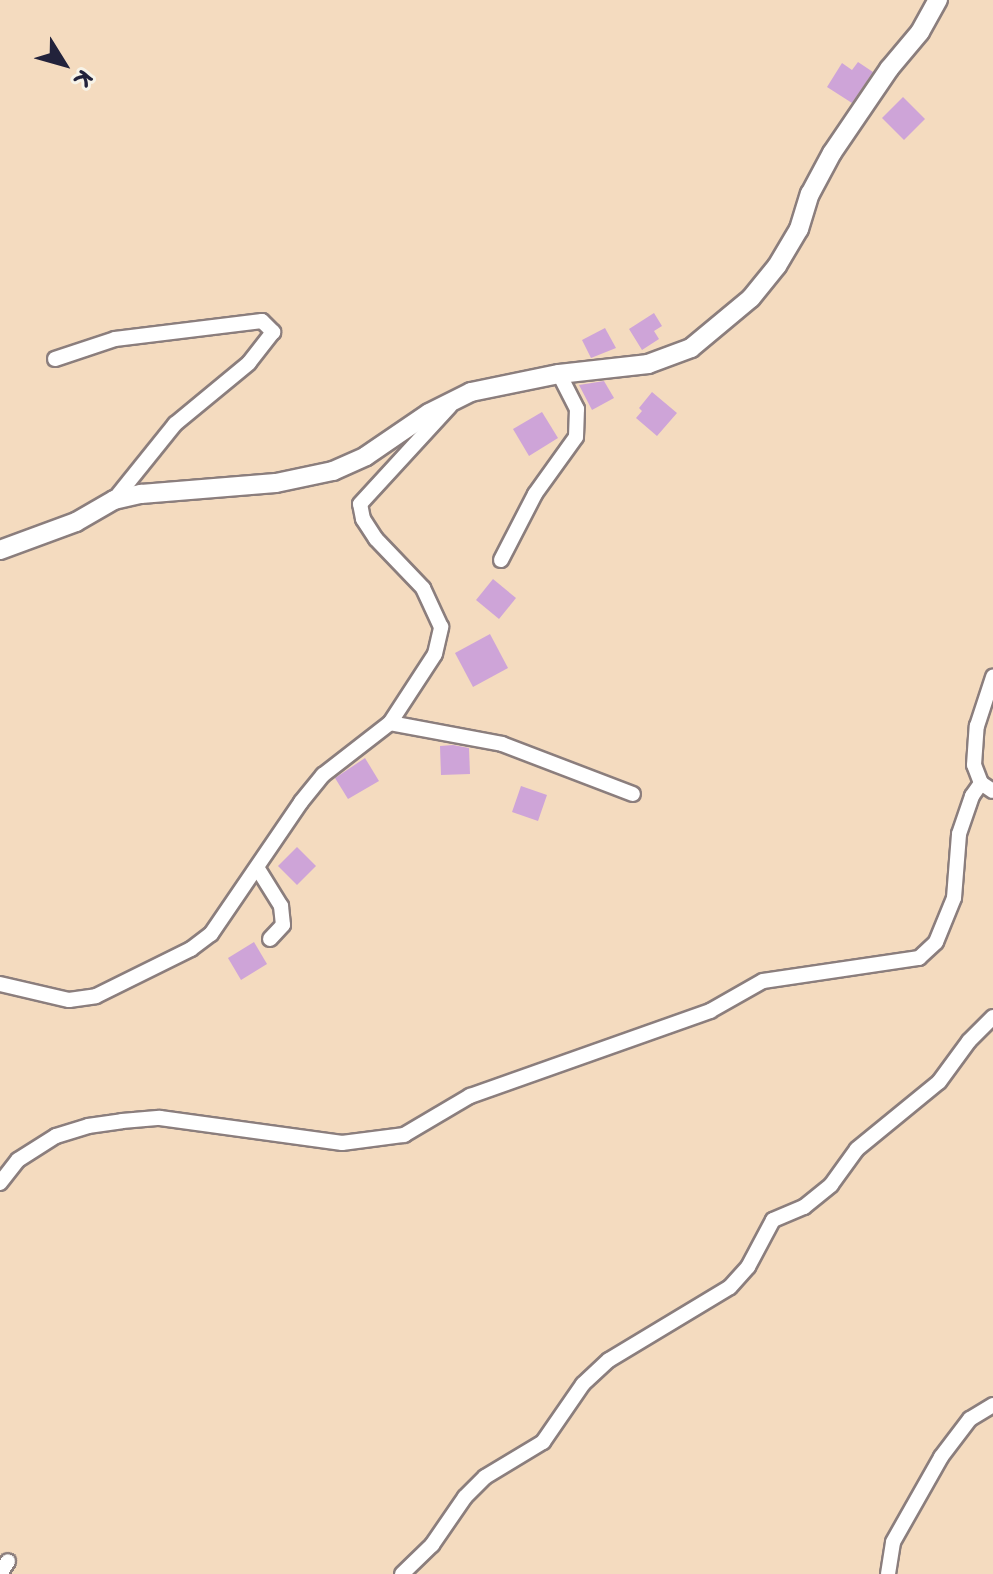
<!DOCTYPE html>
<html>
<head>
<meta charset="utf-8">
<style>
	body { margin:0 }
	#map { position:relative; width:993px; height:1574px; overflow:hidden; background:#f4dbbf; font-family:"Shantell Sans",sans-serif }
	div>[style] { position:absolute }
	.building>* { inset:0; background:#cea4d8 }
	.roads { filter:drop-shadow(2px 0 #8b7e7d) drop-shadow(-2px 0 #8b7e7d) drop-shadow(0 2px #8b7e7d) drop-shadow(0 -2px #8b7e7d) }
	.minor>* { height:14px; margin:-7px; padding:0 7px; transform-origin:7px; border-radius:7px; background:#fff }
	.tertiary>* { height:18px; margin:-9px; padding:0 9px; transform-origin:9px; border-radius:9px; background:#fff }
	span { translate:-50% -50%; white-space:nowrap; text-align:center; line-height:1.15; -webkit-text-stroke:6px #f7f3e8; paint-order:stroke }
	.north { position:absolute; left:24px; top:24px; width:80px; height:80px; -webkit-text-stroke:6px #f7f3e8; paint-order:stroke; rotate:127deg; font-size:22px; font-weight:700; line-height:32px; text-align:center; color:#22223b }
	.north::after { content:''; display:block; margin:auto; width:28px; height:36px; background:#22223b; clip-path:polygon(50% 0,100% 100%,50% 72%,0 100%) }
</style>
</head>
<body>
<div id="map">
	<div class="building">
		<i style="clip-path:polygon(858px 62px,873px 72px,852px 103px,827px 87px,842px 63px,852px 70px)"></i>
		<i style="clip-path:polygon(903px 97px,925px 119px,904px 140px,882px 118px)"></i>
		<i style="clip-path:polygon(654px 313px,662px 326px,654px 331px,659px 339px,642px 350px,629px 329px)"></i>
		<i style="clip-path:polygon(605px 328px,616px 348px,591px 358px,582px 340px)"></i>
		<i style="clip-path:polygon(604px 381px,614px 398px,592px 410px,579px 385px)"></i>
		<i style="clip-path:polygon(652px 392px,677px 413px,657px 436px,636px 418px,642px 411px,639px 408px)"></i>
		<i style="clip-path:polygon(542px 412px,558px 438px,529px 456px,513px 429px)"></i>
		<i style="clip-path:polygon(493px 579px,516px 598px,499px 619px,476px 600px)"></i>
		<i style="clip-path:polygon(490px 634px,508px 668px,473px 687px,455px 653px)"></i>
		<i style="clip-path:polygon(453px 745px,469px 748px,470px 774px,441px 775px,440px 746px)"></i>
		<i style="clip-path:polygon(365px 758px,379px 781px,348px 799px,335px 778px)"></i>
		<i style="clip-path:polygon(521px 786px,547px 795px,538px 821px,512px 812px)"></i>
		<i style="clip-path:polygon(297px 847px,316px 866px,297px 885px,278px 866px)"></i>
		<i style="clip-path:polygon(254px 942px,267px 964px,241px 980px,228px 958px)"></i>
	</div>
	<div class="roads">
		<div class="minor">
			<i style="left:55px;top:359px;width:63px;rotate:-18.4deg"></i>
			<i style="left:115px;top:339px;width:148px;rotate:-7deg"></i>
			<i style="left:262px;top:321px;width:16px;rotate:45deg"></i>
			<i style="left:273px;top:332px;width:39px;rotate:128deg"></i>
			<i style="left:249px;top:363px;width:96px;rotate:140.5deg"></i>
			<i style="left:175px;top:424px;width:97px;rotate:128.8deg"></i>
			<i style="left:501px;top:560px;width:74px;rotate:-62.7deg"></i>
			<i style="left:535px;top:494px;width:70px;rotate:-54.3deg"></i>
			<i style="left:576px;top:437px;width:28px;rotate:-88deg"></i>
			<i style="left:577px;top:409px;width:39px;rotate:-117deg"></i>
			<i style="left:390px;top:723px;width:114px;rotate:10.6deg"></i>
			<i style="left:502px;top:744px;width:140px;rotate:20.9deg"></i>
			<i style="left:981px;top:783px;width:19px;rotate:-111deg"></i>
			<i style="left:974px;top:765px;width:39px;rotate:-86deg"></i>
			<i style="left:977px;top:726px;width:52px;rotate:-71.9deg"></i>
			<i style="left:258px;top:869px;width:44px;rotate:58.1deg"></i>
			<i style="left:281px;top:906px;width:19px;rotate:84deg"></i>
			<i style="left:283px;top:925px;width:19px;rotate:133deg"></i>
			<i style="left:0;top:984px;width:71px;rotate:13.1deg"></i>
			<i style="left:69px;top:1000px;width:27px;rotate:-8deg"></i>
			<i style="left:96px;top:996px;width:106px;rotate:-26.3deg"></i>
			<i style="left:191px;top:949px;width:25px;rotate:-37deg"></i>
			<i style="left:211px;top:934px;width:160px;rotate:-55.7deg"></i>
			<i style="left:301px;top:802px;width:35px;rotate:-51deg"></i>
			<i style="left:323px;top:775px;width:85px;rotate:-37.8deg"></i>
			<i style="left:390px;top:723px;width:82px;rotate:-56.9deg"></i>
			<i style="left:435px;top:654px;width:28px;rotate:-77deg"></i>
			<i style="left:441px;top:627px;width:43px;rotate:-114.8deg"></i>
			<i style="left:423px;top:588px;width:68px;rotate:-133.8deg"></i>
			<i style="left:376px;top:539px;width:24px;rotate:-123deg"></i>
			<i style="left:363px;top:519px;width:15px;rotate:-101deg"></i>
			<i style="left:360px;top:504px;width:133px;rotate:-47.4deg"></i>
			<i style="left:0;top:1183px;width:29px;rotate:-52deg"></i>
			<i style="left:18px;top:1160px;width:45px;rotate:-32.3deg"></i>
			<i style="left:56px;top:1136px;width:34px;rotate:-17deg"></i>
			<i style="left:88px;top:1126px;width:34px;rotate:-8deg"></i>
			<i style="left:122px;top:1121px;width:38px;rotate:-5deg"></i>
			<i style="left:160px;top:1118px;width:184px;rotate:7.8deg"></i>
			<i style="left:342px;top:1143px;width:63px;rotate:-7.4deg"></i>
			<i style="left:404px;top:1135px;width:77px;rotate:-30.6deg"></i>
			<i style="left:470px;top:1096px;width:255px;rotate:-19.5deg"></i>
			<i style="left:710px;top:1011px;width:61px;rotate:-29.5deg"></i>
			<i style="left:763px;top:981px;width:158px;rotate:-8.4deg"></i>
			<i style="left:919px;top:958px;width:23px;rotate:-43deg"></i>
			<i style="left:936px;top:942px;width:48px;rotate:-67.8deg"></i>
			<i style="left:954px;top:898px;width:64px;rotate:-85.5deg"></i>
			<i style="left:959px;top:834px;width:40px;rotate:-71.1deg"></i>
			<i style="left:972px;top:796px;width:16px;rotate:-55deg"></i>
			<i style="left:981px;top:783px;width:14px;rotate:34deg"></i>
			<i style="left:0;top:1574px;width:15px;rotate:-58deg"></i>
			<i style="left:402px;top:1574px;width:42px;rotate:-44deg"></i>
			<i style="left:432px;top:1545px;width:58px;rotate:-55.5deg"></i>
			<i style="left:465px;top:1497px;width:28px;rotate:-45deg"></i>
			<i style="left:485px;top:1477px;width:68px;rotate:-31.1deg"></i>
			<i style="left:543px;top:1442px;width:70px;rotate:-55.4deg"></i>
			<i style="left:583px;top:1384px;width:35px;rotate:-43deg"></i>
			<i style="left:609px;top:1360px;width:141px;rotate:-31.1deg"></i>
			<i style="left:730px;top:1287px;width:27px;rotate:-48deg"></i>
			<i style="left:748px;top:1267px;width:53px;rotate:-62deg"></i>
			<i style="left:773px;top:1220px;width:34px;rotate:-23deg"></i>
			<i style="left:804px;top:1207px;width:35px;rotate:-39deg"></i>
			<i style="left:831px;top:1185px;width:44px;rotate:-54.2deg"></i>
			<i style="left:857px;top:1149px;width:106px;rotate:-39.3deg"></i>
			<i style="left:939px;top:1082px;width:51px;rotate:-53.8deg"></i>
			<i style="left:969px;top:1041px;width:34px;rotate:-45deg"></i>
			<i style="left:888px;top:1574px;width:32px;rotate:-81deg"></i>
			<i style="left:893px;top:1542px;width:98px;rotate:-60.5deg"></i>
			<i style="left:941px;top:1457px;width:48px;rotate:-52.7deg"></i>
			<i style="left:970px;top:1419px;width:27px;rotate:-31deg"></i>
		</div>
		<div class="tertiary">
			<i style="left:0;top:550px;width:81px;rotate:-20.2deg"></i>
			<i style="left:76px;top:522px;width:44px;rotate:-30.1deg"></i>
			<i style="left:114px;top:500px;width:28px;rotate:-13deg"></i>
			<i style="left:141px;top:494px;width:135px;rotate:-4.7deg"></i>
			<i style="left:276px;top:483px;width:58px;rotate:-11.9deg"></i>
			<i style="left:333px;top:471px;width:36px;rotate:-24deg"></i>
			<i style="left:366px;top:456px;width:76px;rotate:-34.3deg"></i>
			<i style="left:429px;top:413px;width:47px;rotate:-26.6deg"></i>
			<i style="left:471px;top:392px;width:90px;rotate:-11.6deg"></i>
			<i style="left:559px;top:374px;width:90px;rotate:-6.4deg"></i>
			<i style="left:648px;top:364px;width:46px;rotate:-20.4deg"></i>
			<i style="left:691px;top:348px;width:78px;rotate:-39.8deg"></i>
			<i style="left:751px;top:298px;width:41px;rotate:-50.9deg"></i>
			<i style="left:777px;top:266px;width:43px;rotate:-59.3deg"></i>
			<i style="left:799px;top:229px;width:37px;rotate:-73deg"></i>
			<i style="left:810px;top:194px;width:47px;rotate:-61.8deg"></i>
			<i style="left:832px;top:153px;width:102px;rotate:-55.8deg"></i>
			<i style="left:889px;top:69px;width:48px;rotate:-50deg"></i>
			<i style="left:920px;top:32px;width:37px;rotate:-61deg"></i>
		</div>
	</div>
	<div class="north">K</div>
</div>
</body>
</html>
